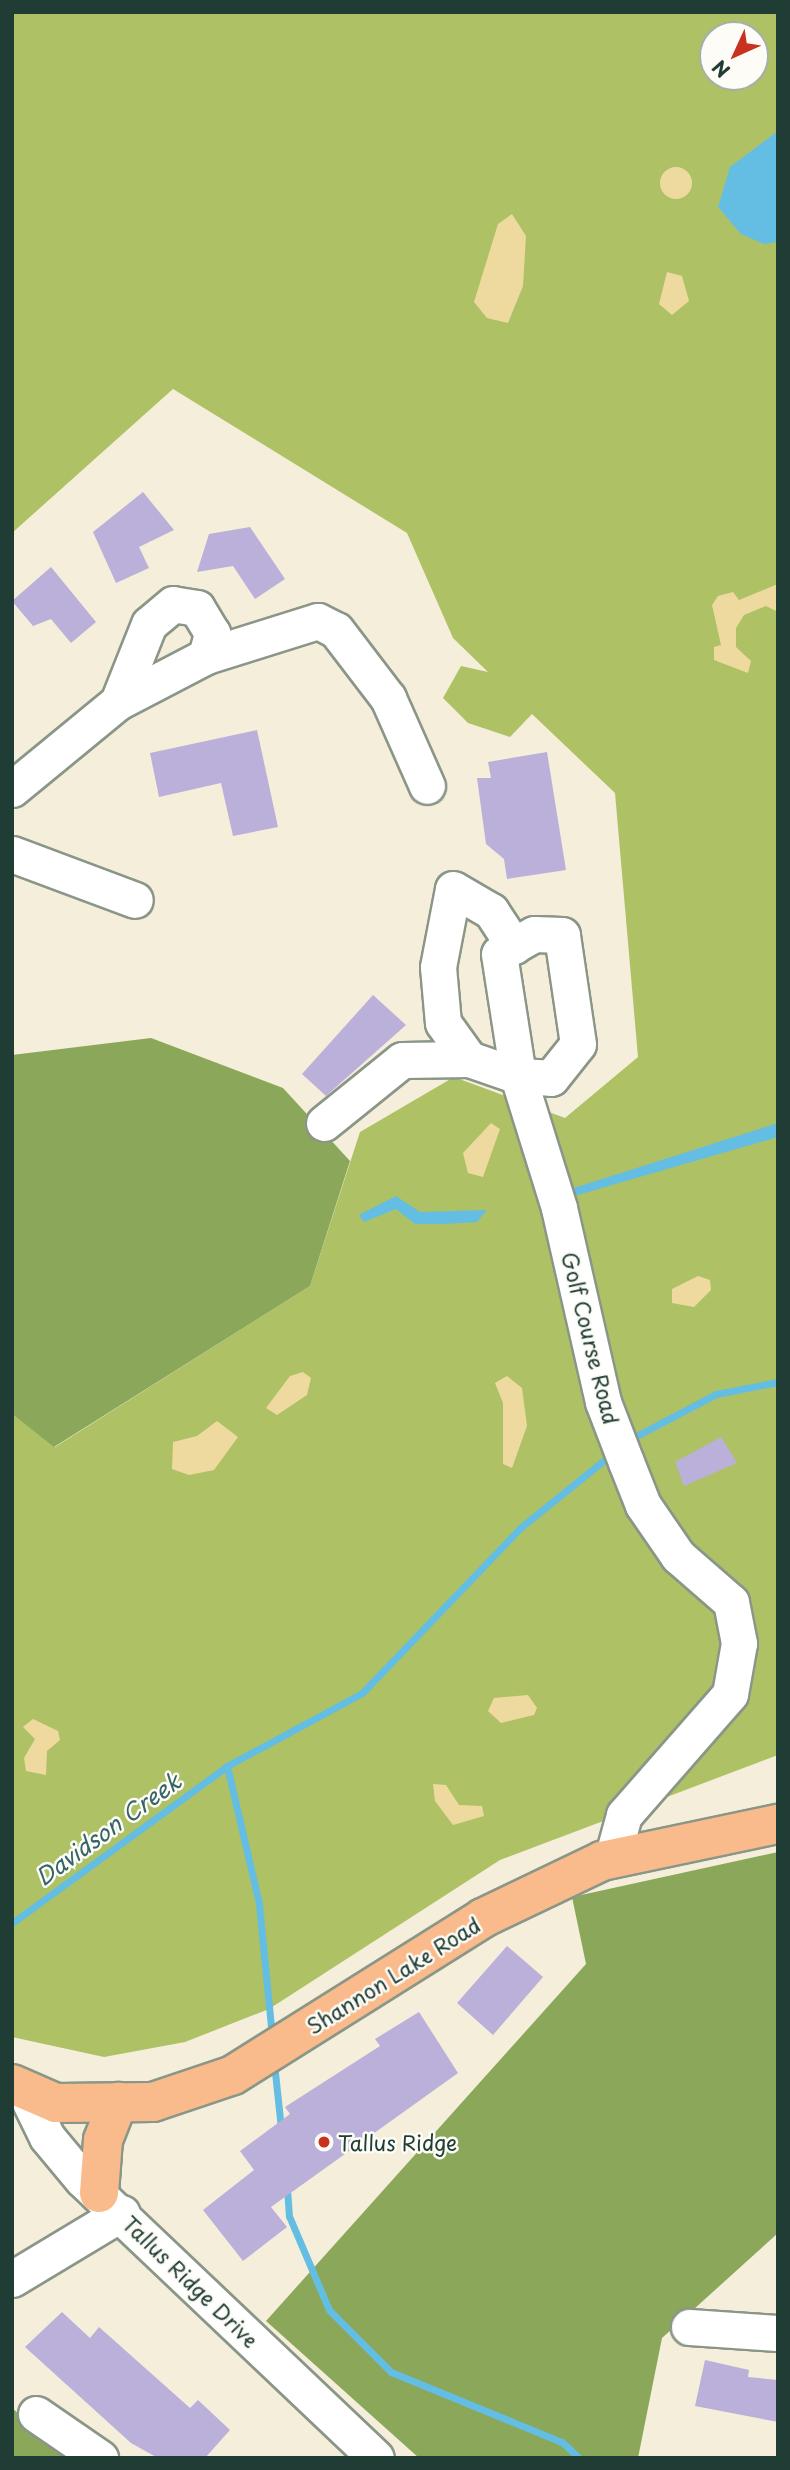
<!DOCTYPE html>
<html>
<head>
<meta charset="utf-8">
<style>
	body { margin:0 }
	#map { position:relative; width:790px; height:2470px; overflow:hidden; background:#f5eeda; font-family:"Playpen Sans",sans-serif }
	div>[style] { position:absolute }
	.green>* { inset:0; background:#aec165 }
	.forest>* { inset:0; background:#8aa75a }
	.sand>* { inset:0; background:#eeda9e }
	.round { border-radius:50% }
	.water>* { inset:0; background:#64bde2 }
	.stream>* { height:7px; margin:-3.5px; padding:0 3.5px; transform-origin:3.5px; border-radius:3.5px; background:#64bde2 }
	.building>* { inset:0; background:#bab0da }
	.roads { filter:drop-shadow(2px 0 #8a9687) drop-shadow(-2px 0 #8a9687) drop-shadow(0 2px #8a9687) drop-shadow(0 -2px #8a9687) }
	.minor>* { height:35px; margin:-17.5px; padding:0 17.5px; transform-origin:17.5px; border-radius:17.5px; background:#fff }
	.major>* { height:38px; margin:-19px; padding:0 19px; transform-origin:19px; border-radius:19px; background:#fabb8c }
	.dots>* { width:19px; height:19px; translate:-50% -50%; box-sizing:border-box; border:4px solid #fdfcf7; border-radius:50% }
	span { translate:-50% -50%; white-space:nowrap; text-align:center; line-height:1.15; -webkit-text-stroke:5px #fdfcf7; paint-order:stroke }
	.street-label { font-size:21px; color:#1f3d34 }
	.poi-label { font-size:21px; color:#1f3d34 }
	.left { translate:0 -50%; text-align:left }
	.water-label { font-size:23px; color:#346368; font-style:italic }
	.frame { position:absolute; inset:0; border:14px solid #1f3d34; pointer-events:none }
	.north { position:absolute; left:699px; top:21px; width:70px; height:70px; box-sizing:border-box; background:#fdfcf7; border:2px solid #a4b0a9; border-radius:50%; rotate:225deg; font-size:19px; font-weight:700; line-height:28px; text-align:center; color:#1f3d34 }
	.north::after { content:''; display:block; margin:auto; width:24px; height:32px; background:#c8321e; clip-path:polygon(50% 0,100% 100%,50% 72%,0 100%) }
</style>
</head>
<body>
<div id="map">
	<div class="green">
		<i style="clip-path:polygon(evenodd,12px 12px,778px 12px,778px 1755px,500px 1860px,269px 2009px,185px 2042px,104px 2057px,12px 2037px,12px 1414px,55px 1447px,310px 1286px,360px 1132px,454px 1077px,565px 1118px,638px 1057px,615px 793px,532px 714px,510px 737px,468px 723px,443px 698px,461px 666px,488px 672px,453px 638px,407px 533px,173px 389px,12px 533px,12px 12px,713px 35px,755px 35px,755px 77px,713px 77px,713px 35px)"></i>
	</div>
	<div class="forest">
		<i style="clip-path:polygon(151px 1038px,283px 1088px,350px 1161px,310px 1286px,54px 1447px,12px 1414px,12px 1055px)"></i>
		<i style="clip-path:polygon(778px 1852px,778px 2233px,662px 2338px,638px 2458px,419px 2458px,266px 2321px,586px 1964px,572px 1897px)"></i>
		<i style="clip-path:polygon(12px 2408px,71px 2458px,12px 2458px)"></i>
	</div>
	<div class="sand">
		<i class="round" style="left:660px;top:167px;width:32px;height:32px"></i>
		<i style="clip-path:polygon(512px 214px,526px 236px,523px 286px,508px 323px,487px 318px,474px 302px,498px 224px)"></i>
		<i style="clip-path:polygon(667px 272px,682px 276px,689px 301px,672px 315px,659px 304px)"></i>
		<i style="clip-path:polygon(778px 584px,778px 612px,766px 606px,744px 615px,736px 628px,736px 647px,751px 661px,748px 673px,714px 660px,714px 647px,721px 645px,712px 605px,718px 596px,733px 592px,739px 600px)"></i>
		<i style="clip-path:polygon(491px 1123px,500px 1129px,483px 1177px,468px 1173px,463px 1153px)"></i>
		<i style="clip-path:polygon(698px 1276px,710px 1280px,711px 1290px,694px 1307px,672px 1303px,672px 1289px)"></i>
		<i style="clip-path:polygon(303px 1372px,311px 1378px,307px 1395px,277px 1415px,266px 1408px,290px 1376px)"></i>
		<i style="clip-path:polygon(507px 1376px,522px 1388px,527px 1426px,512px 1468px,503px 1464px,503px 1403px,495px 1383px)"></i>
		<i style="clip-path:polygon(217px 1421px,238px 1437px,214px 1470px,189px 1475px,172px 1469px,173px 1442px,197px 1436px)"></i>
		<i style="clip-path:polygon(528px 1695px,537px 1708px,534px 1715px,501px 1723px,488px 1711px,494px 1698px)"></i>
		<i style="clip-path:polygon(33px 1719px,58px 1731px,60px 1740px,47px 1751px,46px 1775px,26px 1771px,24px 1758px,35px 1739px,23px 1727px)"></i>
		<i style="clip-path:polygon(433px 1784px,446px 1785px,459px 1805px,482px 1806px,484px 1816px,453px 1825px,435px 1801px)"></i>
	</div>
	<div class="water">
		<i style="clip-path:polygon(778px 131px,778px 242px,764px 244px,741px 234px,718px 207px,730px 167px)"></i>
		<i style="clip-path:polygon(778px 1123px,778px 1137px,557px 1201px,555px 1194px)"></i>
		<i style="clip-path:polygon(396px 1196px,420px 1212px,487px 1210px,477px 1222px,445px 1224px,415px 1224px,396px 1209px,364px 1222px,359px 1215px)"></i>
	</div>
	<div class="stream">
		<i style="left:627px;top:1441px;width:101px;rotate:-27.8deg"></i>
		<i style="left:716px;top:1394px;width:63px;rotate:-11deg"></i>
		<i style="left:227px;top:1766px;width:142px;rotate:76.9deg"></i>
		<i style="left:259px;top:1904px;width:134px;rotate:84.4deg"></i>
		<i style="left:12px;top:1923px;width:266px;rotate:-36.1deg"></i>
		<i style="left:227px;top:1766px;width:153px;rotate:-28.4deg"></i>
		<i style="left:362px;top:1693px;width:228px;rotate:-46.2deg"></i>
		<i style="left:520px;top:1528px;width:119px;rotate:-38.9deg"></i>
		<i style="left:274px;top:2063px;width:65px;rotate:83.9deg"></i>
		<i style="left:287px;top:2188px;width:28px;rotate:86deg"></i>
		<i style="left:289px;top:2216px;width:102px;rotate:66.9deg"></i>
		<i style="left:329px;top:2310px;width:88px;rotate:45deg"></i>
		<i style="left:391px;top:2372px;width:185px;rotate:22.3deg"></i>
		<i style="left:562px;top:2442px;width:23px;rotate:43deg"></i>
	</div>
	<div class="building">
		<i style="clip-path:polygon(143px 492px,174px 530px,139px 547px,149px 568px,116px 583px,93px 532px)"></i>
		<i style="clip-path:polygon(250px 527px,285px 579px,255px 599px,233px 566px,197px 572px,209px 534px)"></i>
		<i style="clip-path:polygon(51px 567px,96px 622px,71px 643px,51px 619px,33px 626px,12px 601px)"></i>
		<i style="clip-path:polygon(257px 730px,278px 827px,233px 836px,221px 783px,159px 797px,150px 753px)"></i>
		<i style="clip-path:polygon(547px 752px,566px 870px,507px 879px,504px 859px,486px 844px,477px 778px,491px 778px,488px 762px)"></i>
		<i style="clip-path:polygon(373px 995px,406px 1025px,326px 1096px,302px 1074px)"></i>
		<i style="clip-path:polygon(721px 1437px,737px 1463px,684px 1486px,675px 1462px)"></i>
		<i style="clip-path:polygon(507px 1946px,543px 1977px,493px 2035px,457px 2003px)"></i>
		<i style="clip-path:polygon(419px 2012px,458px 2073px,271px 2207px,287px 2227px,243px 2261px,203px 2210px,254px 2170px,240px 2151px,290px 2114px,285px 2107px,380px 2046px,375px 2039px)"></i>
		<i style="clip-path:polygon(62px 2312px,90px 2338px,99px 2327px,190px 2408px,198px 2400px,230px 2430px,205px 2458px,158px 2458px,131px 2443px,25px 2347px)"></i>
		<i style="clip-path:polygon(705px 2360px,749px 2370px,748px 2377px,778px 2380px,778px 2422px,695px 2406px)"></i>
	</div>
	<div class="roads">
		<div class="minor">
			<i style="left:206px;top:656px;width:117px;rotate:-17.4deg"></i>
			<i style="left:318px;top:621px;width:20px;rotate:27deg"></i>
			<i style="left:336px;top:630px;width:86px;rotate:52.6deg"></i>
			<i style="left:388px;top:698px;width:96px;rotate:66.1deg"></i>
			<i style="left:12px;top:789px;width:137px;rotate:-39.4deg"></i>
			<i style="left:118px;top:702px;width:99px;rotate:-27.6deg"></i>
			<i style="left:206px;top:656px;width:24px;rotate:-75deg"></i>
			<i style="left:212px;top:633px;width:29px;rotate:-121deg"></i>
			<i style="left:197px;top:608px;width:24px;rotate:-171deg"></i>
			<i style="left:173px;top:604px;width:31px;rotate:140deg"></i>
			<i style="left:149px;top:624px;width:84px;rotate:111.7deg"></i>
			<i style="left:12px;top:854px;width:131px;rotate:20.5deg"></i>
			<i style="left:469px;top:1059px;width:44px;rotate:-125.8deg"></i>
			<i style="left:443px;top:1023px;width:56px;rotate:-95.1deg"></i>
			<i style="left:438px;top:967px;width:79px;rotate:-79.1deg"></i>
			<i style="left:453px;top:889px;width:44px;rotate:30.1deg"></i>
			<i style="left:491px;top:911px;width:42px;rotate:56.7deg"></i>
			<i style="left:324px;top:1123px;width:100px;rotate:-38.9deg"></i>
			<i style="left:402px;top:1060px;width:67px;rotate:-0.9deg"></i>
			<i style="left:469px;top:1059px;width:52px;rotate:19.1deg"></i>
			<i style="left:518px;top:1076px;width:33px;rotate:3deg"></i>
			<i style="left:551px;top:1078px;width:43px;rotate:-51.5deg"></i>
			<i style="left:578px;top:1044px;width:110px;rotate:-98.4deg"></i>
			<i style="left:562px;top:935px;width:28px;rotate:-178deg"></i>
			<i style="left:534px;top:934px;width:40px;rotate:150.3deg"></i>
			<i style="left:499px;top:954px;width:123px;rotate:81.1deg"></i>
			<i style="left:518px;top:1076px;width:138px;rotate:72.7deg"></i>
			<i style="left:559px;top:1208px;width:199px;rotate:77.2deg"></i>
			<i style="left:603px;top:1402px;width:64px;rotate:69deg"></i>
			<i style="left:626px;top:1462px;width:46px;rotate:68.4deg"></i>
			<i style="left:643px;top:1505px;width:62px;rotate:55.5deg"></i>
			<i style="left:678px;top:1556px;width:70px;rotate:41deg"></i>
			<i style="left:731px;top:1602px;width:42px;rotate:79deg"></i>
			<i style="left:739px;top:1643px;width:52px;rotate:100deg"></i>
			<i style="left:730px;top:1694px;width:161px;rotate:131.2deg"></i>
			<i style="left:624px;top:1815px;width:46px;rotate:105.3deg"></i>
			<i style="left:24px;top:2090px;width:52px;rotate:63.9deg"></i>
			<i style="left:47px;top:2137px;width:55px;rotate:50.2deg"></i>
			<i style="left:82px;top:2179px;width:405px;rotate:43.5deg"></i>
			<i style="left:12px;top:2279px;width:128px;rotate:-31deg"></i>
			<i style="left:689px;top:2327px;width:89px;rotate:3.9deg"></i>
			<i style="left:36px;top:2414px;width:78px;rotate:34.5deg"></i>
		</div>
		<div class="major">
			<i style="left:12px;top:2084px;width:48px;rotate:23.4deg"></i>
			<i style="left:56px;top:2103px;width:97px;rotate:-0.6deg"></i>
			<i style="left:153px;top:2102px;width:84px;rotate:-18.6deg"></i>
			<i style="left:233px;top:2075px;width:295px;rotate:-32.1deg"></i>
			<i style="left:483px;top:1918px;width:132px;rotate:-25.6deg"></i>
			<i style="left:602px;top:1861px;width:180px;rotate:-11.9deg"></i>
			<i style="left:99px;top:2193px;width:53px;rotate:-85.7deg"></i>
			<i style="left:103px;top:2140px;width:41px;rotate:-68.5deg"></i>
		</div>
	</div>
	<div class="dots">
		<i style="left:324px;top:2142px;background:#c8321e"></i>
	</div>
	<div class="street-label">
		<span style="left:591px;top:1338px;rotate:76deg">Golf Course Road</span>
		<span style="left:393px;top:1975px;rotate:-32deg">Shannon Lake Road</span>
		<span style="left:191px;top:2281px;rotate:44deg">Tallus Ridge Drive</span>
	</div>
	<div class="poi-label">
		<span class="left" style="left:338px;top:2142px">Tallus Ridge</span>
	</div>
	<div class="water-label">
		<span style="left:108px;top:1829px;rotate:-36deg">Davidson Creek</span>
	</div>
	<div class="frame"></div>
	<div class="north">N</div>
</div>
</body>
</html>
